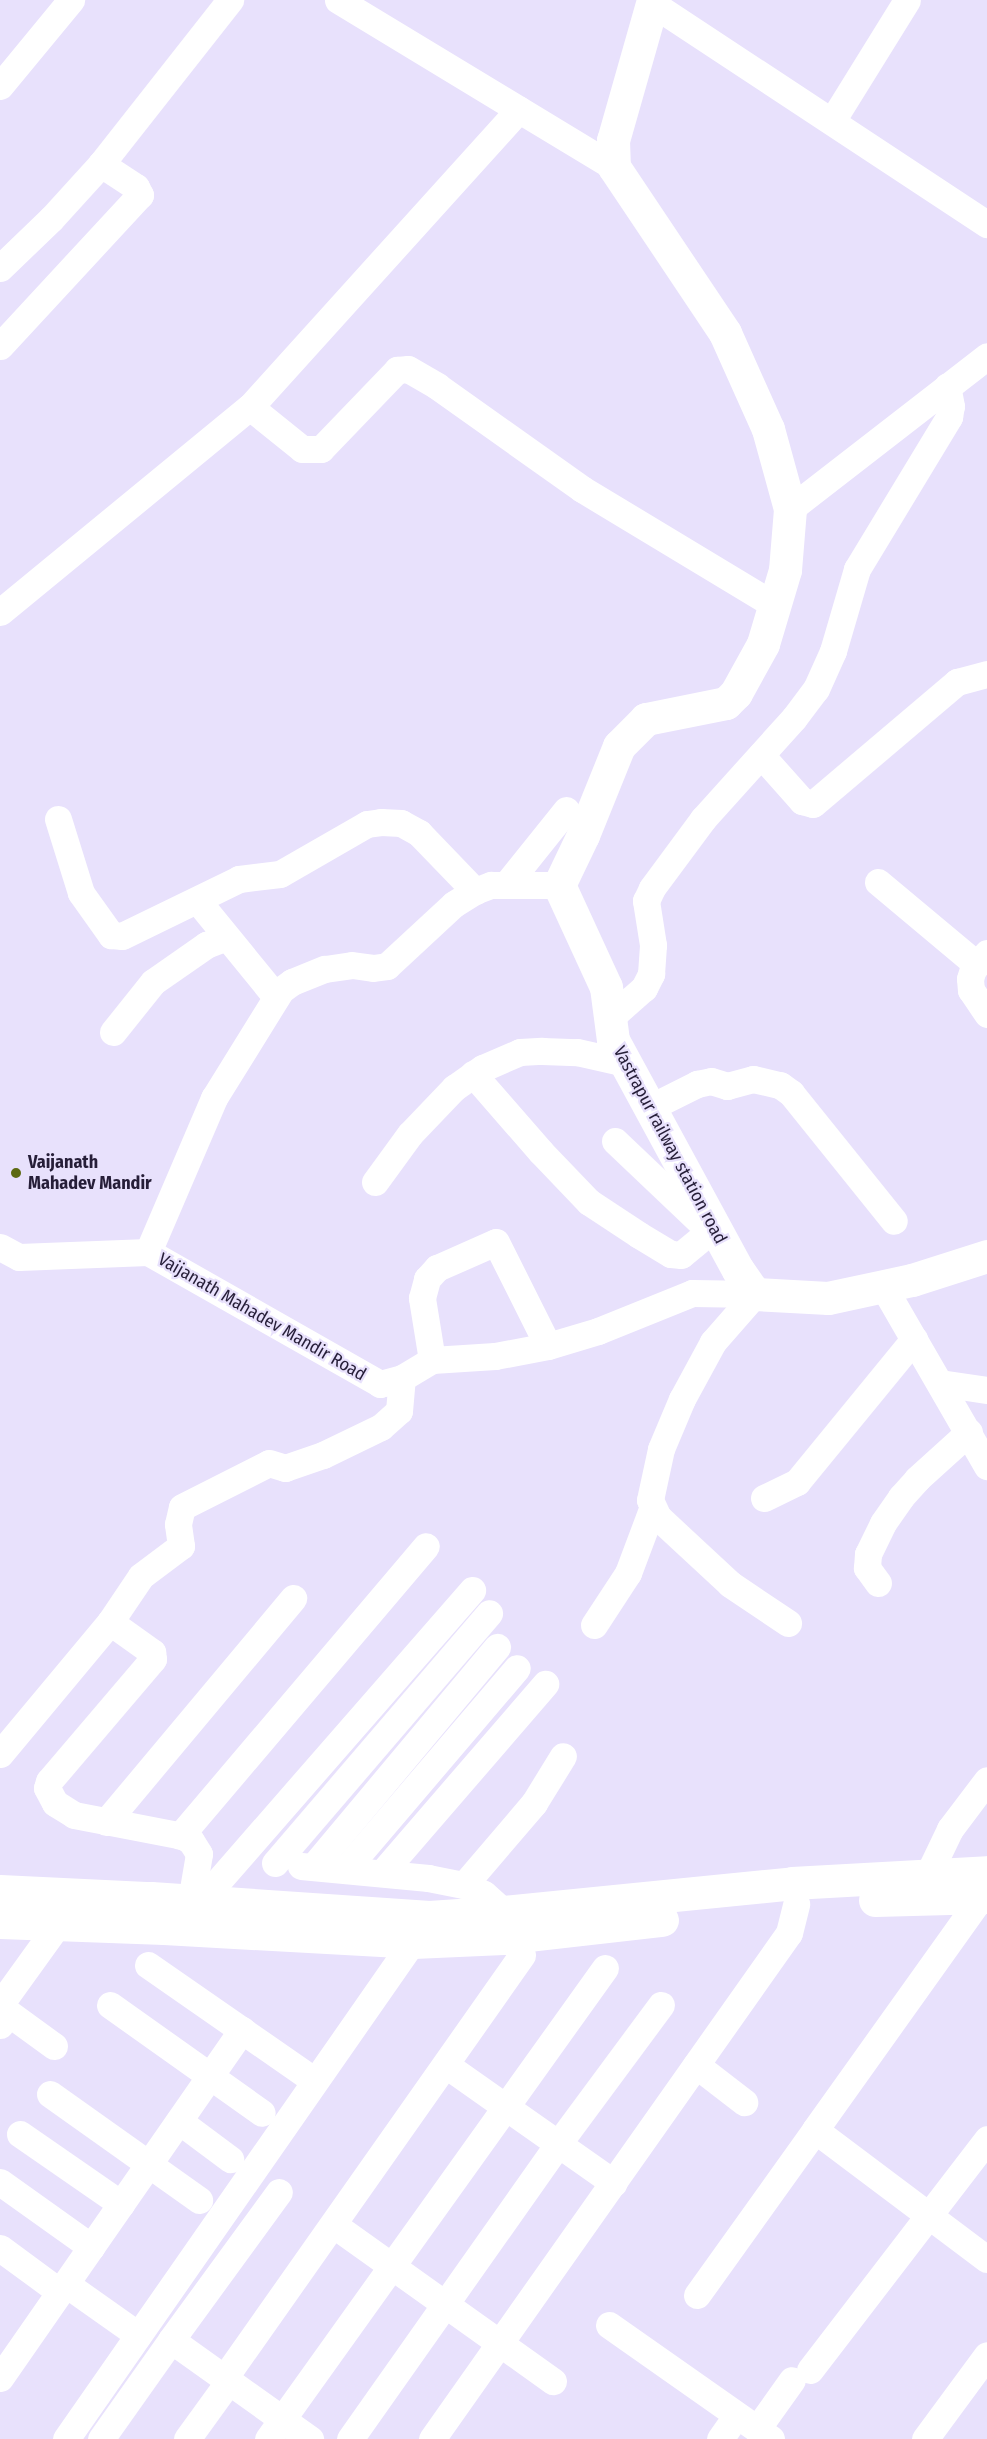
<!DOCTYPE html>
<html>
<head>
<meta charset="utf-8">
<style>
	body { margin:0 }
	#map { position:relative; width:987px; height:2439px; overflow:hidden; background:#e8e1fc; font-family:"Fira Sans Condensed",sans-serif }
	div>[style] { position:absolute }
	.minor>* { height:27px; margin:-13.5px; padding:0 13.5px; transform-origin:13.5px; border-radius:13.5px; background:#fff }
	.tertiary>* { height:33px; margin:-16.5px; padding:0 16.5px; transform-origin:16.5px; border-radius:16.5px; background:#fff }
	.dots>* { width:16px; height:16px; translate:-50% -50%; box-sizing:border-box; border:3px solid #e8e1fc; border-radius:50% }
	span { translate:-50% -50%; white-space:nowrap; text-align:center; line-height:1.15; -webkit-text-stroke:4.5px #e8e1fc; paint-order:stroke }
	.street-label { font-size:18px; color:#261e38 }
	.poi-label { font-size:18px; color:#261e38; font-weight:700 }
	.left { translate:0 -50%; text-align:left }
</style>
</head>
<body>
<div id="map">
	<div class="minor">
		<i style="left:338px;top:0;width:323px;rotate:31.2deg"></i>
		<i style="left:653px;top:4px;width:400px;rotate:33.4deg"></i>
		<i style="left:0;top:86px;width:112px;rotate:-50.5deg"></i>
		<i style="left:832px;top:121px;width:142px;rotate:-58.2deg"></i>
		<i style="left:0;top:268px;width:71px;rotate:-43.9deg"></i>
		<i style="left:51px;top:219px;width:74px;rotate:-47.7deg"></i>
		<i style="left:101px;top:164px;width:209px;rotate:-51.8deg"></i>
		<i style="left:0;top:346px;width:206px;rotate:-47.2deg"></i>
		<i style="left:140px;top:195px;width:9px;rotate:-117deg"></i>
		<i style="left:136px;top:187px;width:42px;rotate:-146.7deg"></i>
		<i style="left:250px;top:407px;width:67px;rotate:38.9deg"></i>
		<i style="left:302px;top:449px;width:19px"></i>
		<i style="left:321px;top:449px;width:110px;rotate:-46.1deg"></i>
		<i style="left:397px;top:370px;width:11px;rotate:-5deg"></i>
		<i style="left:408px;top:369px;width:34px;rotate:30deg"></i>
		<i style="left:437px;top:386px;width:178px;rotate:35.4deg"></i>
		<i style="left:582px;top:489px;width:224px;rotate:31.1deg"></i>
		<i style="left:790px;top:509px;width:249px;rotate:-37.8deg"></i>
		<i style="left:0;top:612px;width:323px;rotate:-39.4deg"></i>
		<i style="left:250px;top:407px;width:401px;rotate:-47.9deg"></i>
		<i style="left:761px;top:755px;width:62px;rotate:48.3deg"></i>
		<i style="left:802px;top:801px;width:11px;rotate:15deg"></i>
		<i style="left:813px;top:804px;width:189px;rotate:-40.3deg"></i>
		<i style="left:957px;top:682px;width:31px;rotate:-15deg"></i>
		<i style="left:58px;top:819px;width:77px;rotate:72.7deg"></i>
		<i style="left:81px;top:893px;width:52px;rotate:54.5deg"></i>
		<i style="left:111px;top:935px;width:11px;rotate:5deg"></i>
		<i style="left:122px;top:936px;width:130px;rotate:-26deg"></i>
		<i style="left:239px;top:879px;width:41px;rotate:-7deg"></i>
		<i style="left:280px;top:874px;width:100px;rotate:-29.9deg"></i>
		<i style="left:367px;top:824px;width:14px;rotate:-8deg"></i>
		<i style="left:381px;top:822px;width:20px;rotate:3deg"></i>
		<i style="left:401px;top:823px;width:21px;rotate:29deg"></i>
		<i style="left:419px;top:833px;width:81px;rotate:46deg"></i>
		<i style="left:878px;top:882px;width:128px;rotate:39.9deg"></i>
		<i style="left:506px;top:885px;width:96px;rotate:-51.3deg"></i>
		<i style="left:197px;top:900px;width:125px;rotate:50.8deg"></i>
		<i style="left:987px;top:953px;width:21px;rotate:131deg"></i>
		<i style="left:973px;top:969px;width:10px;rotate:107deg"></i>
		<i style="left:970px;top:979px;width:11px;rotate:85deg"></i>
		<i style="left:971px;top:990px;width:29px;rotate:56deg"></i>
		<i style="left:611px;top:1017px;width:44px;rotate:-41.3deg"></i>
		<i style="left:644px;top:988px;width:16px;rotate:-63deg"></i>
		<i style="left:651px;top:974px;width:29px;rotate:-86deg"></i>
		<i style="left:653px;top:945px;width:45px;rotate:-99deg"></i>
		<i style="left:646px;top:901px;width:14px;rotate:-65deg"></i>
		<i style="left:652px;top:888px;width:86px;rotate:-53.5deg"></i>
		<i style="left:703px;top:819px;width:136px;rotate:-48deg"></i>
		<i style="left:794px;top:718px;width:36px;rotate:-53deg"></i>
		<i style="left:816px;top:689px;width:42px;rotate:-65.9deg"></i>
		<i style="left:833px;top:651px;width:85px;rotate:-73.7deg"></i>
		<i style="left:857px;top:569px;width:178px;rotate:-58.8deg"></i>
		<i style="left:949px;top:417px;width:11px;rotate:-80deg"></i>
		<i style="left:951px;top:406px;width:20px;rotate:-101deg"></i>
		<i style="left:113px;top:1032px;width:64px;rotate:-51.3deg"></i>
		<i style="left:153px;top:982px;width:65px;rotate:-34.9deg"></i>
		<i style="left:206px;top:945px;width:22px;rotate:-21deg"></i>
		<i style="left:473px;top:1074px;width:103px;rotate:48.9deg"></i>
		<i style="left:541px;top:1152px;width:69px;rotate:46.2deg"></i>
		<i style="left:589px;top:1202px;width:60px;rotate:33.4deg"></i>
		<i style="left:639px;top:1235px;width:37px;rotate:31deg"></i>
		<i style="left:671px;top:1254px;width:10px;rotate:6deg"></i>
		<i style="left:681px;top:1255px;width:44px;rotate:-39.5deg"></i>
		<i style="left:649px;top:1108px;width:54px;rotate:-26.6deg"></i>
		<i style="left:697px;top:1084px;width:14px;rotate:-12deg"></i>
		<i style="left:711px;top:1081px;width:17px;rotate:17deg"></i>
		<i style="left:727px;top:1086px;width:27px;rotate:-15deg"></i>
		<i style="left:753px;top:1079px;width:28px;rotate:13deg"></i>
		<i style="left:780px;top:1085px;width:14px;rotate:36deg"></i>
		<i style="left:791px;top:1093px;width:164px;rotate:51.2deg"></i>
		<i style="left:615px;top:1141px;width:131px;rotate:43.5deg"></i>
		<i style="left:375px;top:1182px;width:59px;rotate:-53.9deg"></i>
		<i style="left:410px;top:1134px;width:64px;rotate:-46.3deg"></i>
		<i style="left:454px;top:1088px;width:35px;rotate:-35deg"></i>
		<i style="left:483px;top:1068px;width:40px;rotate:-23.4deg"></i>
		<i style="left:520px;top:1052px;width:22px;rotate:-3deg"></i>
		<i style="left:542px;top:1051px;width:35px;rotate:2deg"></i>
		<i style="left:577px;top:1052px;width:50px;rotate:12.7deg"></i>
		<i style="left:0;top:1247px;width:21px;rotate:28deg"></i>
		<i style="left:19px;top:1257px;width:129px;rotate:-2.2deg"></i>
		<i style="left:148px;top:1252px;width:267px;rotate:29.6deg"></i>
		<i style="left:380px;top:1384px;width:23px;rotate:-15deg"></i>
		<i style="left:402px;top:1378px;width:35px;rotate:-31deg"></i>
		<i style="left:432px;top:1360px;width:63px;rotate:-3.6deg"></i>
		<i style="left:495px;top:1356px;width:54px;rotate:-10.7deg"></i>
		<i style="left:548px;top:1346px;width:52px;rotate:-16.7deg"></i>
		<i style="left:598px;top:1331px;width:101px;rotate:-22deg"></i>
		<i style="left:692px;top:1293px;width:63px;rotate:0.9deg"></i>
		<i style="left:148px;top:1252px;width:168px;rotate:-66.8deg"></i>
		<i style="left:214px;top:1098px;width:127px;rotate:-58.2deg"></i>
		<i style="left:281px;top:990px;width:14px;rotate:-36deg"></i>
		<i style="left:292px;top:982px;width:35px;rotate:-22deg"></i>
		<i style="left:325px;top:969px;width:27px;rotate:-8deg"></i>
		<i style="left:352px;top:965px;width:21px;rotate:8deg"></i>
		<i style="left:373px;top:968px;width:14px;rotate:-8deg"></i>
		<i style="left:387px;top:966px;width:91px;rotate:-42.8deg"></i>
		<i style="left:454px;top:904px;width:25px;rotate:-32deg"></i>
		<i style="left:475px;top:891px;width:17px;rotate:-21deg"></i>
		<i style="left:491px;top:885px;width:68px"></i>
		<i style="left:883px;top:1286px;width:208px;rotate:60deg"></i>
		<i style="left:755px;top:1294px;width:64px;rotate:131.2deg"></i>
		<i style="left:713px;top:1342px;width:65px;rotate:118.5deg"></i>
		<i style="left:682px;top:1399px;width:54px;rotate:112.8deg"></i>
		<i style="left:661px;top:1449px;width:52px;rotate:102.2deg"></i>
		<i style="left:650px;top:1500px;width:19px;rotate:65deg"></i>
		<i style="left:658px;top:1517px;width:98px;rotate:42.9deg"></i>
		<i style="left:730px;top:1584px;width:70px;rotate:33.9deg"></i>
		<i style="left:432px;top:1360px;width:63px;rotate:-99.2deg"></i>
		<i style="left:422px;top:1298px;width:20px;rotate:-75deg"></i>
		<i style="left:427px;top:1279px;width:15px;rotate:-48deg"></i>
		<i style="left:437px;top:1268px;width:64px;rotate:-23.8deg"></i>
		<i style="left:496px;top:1242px;width:116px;rotate:63.4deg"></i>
		<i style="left:940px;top:1383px;width:48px;rotate:8.5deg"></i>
		<i style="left:764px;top:1498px;width:37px;rotate:-26deg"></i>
		<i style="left:797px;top:1482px;width:185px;rotate:-50.7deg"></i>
		<i style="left:878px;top:1583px;width:19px;rotate:-126deg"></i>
		<i style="left:867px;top:1568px;width:14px;rotate:-86deg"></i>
		<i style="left:868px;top:1554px;width:34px;rotate:-64deg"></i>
		<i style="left:883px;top:1523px;width:32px;rotate:-55deg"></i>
		<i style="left:901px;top:1497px;width:24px;rotate:-48deg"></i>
		<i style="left:917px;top:1479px;width:70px;rotate:-42.1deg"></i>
		<i style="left:110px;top:1622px;width:52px;rotate:35.5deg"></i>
		<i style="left:152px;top:1652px;width:7px;rotate:82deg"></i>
		<i style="left:153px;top:1659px;width:160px;rotate:130.4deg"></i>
		<i style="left:49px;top:1781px;width:7px;rotate:106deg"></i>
		<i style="left:47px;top:1788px;width:17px;rotate:62deg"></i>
		<i style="left:55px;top:1803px;width:22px;rotate:32deg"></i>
		<i style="left:74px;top:1815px;width:111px;rotate:10.9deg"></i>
		<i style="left:183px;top:1836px;width:9px;rotate:32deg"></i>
		<i style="left:191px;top:1841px;width:15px;rotate:58deg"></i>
		<i style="left:199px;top:1854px;width:48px;rotate:99.7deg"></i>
		<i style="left:594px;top:1625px;width:62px;rotate:-56.8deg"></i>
		<i style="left:628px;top:1573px;width:68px;rotate:-69.4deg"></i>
		<i style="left:0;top:1754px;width:172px;rotate:-50.2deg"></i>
		<i style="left:110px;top:1622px;width:55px;rotate:-56deg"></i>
		<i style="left:141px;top:1576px;width:50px;rotate:-36.9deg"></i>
		<i style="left:181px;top:1546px;width:22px;rotate:-98deg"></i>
		<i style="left:178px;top:1524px;width:17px;rotate:-77deg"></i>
		<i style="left:182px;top:1507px;width:97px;rotate:-26.8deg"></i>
		<i style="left:269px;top:1463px;width:17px;rotate:17deg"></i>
		<i style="left:285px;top:1468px;width:40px;rotate:-18.9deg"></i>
		<i style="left:323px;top:1455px;width:64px;rotate:-25.8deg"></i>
		<i style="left:381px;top:1427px;width:24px;rotate:-42deg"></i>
		<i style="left:399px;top:1411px;width:33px;rotate:-85deg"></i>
		<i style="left:106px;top:1822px;width:292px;rotate:-50.1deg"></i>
		<i style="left:180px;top:1836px;width:380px;rotate:-49.7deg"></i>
		<i style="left:275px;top:1863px;width:329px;rotate:-49.4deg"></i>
		<i style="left:301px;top:1866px;width:128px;rotate:5.4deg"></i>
		<i style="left:428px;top:1878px;width:41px;rotate:11.3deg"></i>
		<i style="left:468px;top:1886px;width:18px;rotate:27deg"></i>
		<i style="left:484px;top:1894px;width:27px;rotate:42deg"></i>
		<i style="left:313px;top:1867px;width:287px;rotate:-50.1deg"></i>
		<i style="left:345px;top:1870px;width:265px;rotate:-49.6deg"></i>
		<i style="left:382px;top:1873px;width:250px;rotate:-49.2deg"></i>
		<i style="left:928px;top:1875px;width:51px;rotate:-64.4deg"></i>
		<i style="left:950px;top:1829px;width:61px;rotate:-52.9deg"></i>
		<i style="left:464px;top:1885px;width:108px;rotate:-49.5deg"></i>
		<i style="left:534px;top:1803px;width:55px;rotate:-58.3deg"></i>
		<i style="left:981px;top:1897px;width:286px;rotate:125.5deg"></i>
		<i style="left:815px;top:2130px;width:215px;rotate:36.9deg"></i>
		<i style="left:200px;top:1902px;width:414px;rotate:-48.9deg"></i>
		<i style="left:148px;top:1965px;width:203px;rotate:34.8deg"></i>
		<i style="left:110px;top:2005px;width:186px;rotate:35.4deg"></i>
		<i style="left:3px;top:2009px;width:63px;rotate:36deg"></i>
		<i style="left:0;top:2025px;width:26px;rotate:-81deg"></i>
		<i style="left:4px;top:1999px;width:92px;rotate:-54.2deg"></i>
		<i style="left:446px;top:2065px;width:205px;rotate:35.1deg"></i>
		<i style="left:696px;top:2065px;width:61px;rotate:37.6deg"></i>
		<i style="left:50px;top:2094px;width:183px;rotate:35.4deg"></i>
		<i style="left:179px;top:2121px;width:64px;rotate:36.7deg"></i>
		<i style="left:20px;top:2134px;width:123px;rotate:34.7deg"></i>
		<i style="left:0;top:2182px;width:112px;rotate:35.5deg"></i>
		<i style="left:334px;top:2225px;width:269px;rotate:35.5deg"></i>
		<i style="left:0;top:2248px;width:74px;rotate:36.3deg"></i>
		<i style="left:66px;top:2284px;width:88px;rotate:35.3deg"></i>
		<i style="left:697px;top:2295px;width:203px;rotate:-54.4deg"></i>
		<i style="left:609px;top:2325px;width:198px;rotate:35.1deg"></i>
		<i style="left:171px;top:2340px;width:183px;rotate:-53.9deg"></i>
		<i style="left:810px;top:2370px;width:291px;rotate:-52.5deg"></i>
		<i style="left:225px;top:2377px;width:516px;rotate:-54.86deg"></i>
		<i style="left:0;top:2378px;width:424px;rotate:-55.2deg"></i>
		<i style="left:757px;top:2429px;width:60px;rotate:-54.5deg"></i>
		<i style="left:66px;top:2439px;width:623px;rotate:-55.14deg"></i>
		<i style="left:101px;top:2439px;width:121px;rotate:-54.7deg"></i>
		<i style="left:171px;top:2340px;width:171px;rotate:35.5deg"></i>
		<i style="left:187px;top:2439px;width:72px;rotate:-54.1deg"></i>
		<i style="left:268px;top:2439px;width:579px;rotate:-54.42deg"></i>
		<i style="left:350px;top:2439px;width:361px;rotate:-54.8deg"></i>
		<i style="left:558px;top:2144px;width:173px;rotate:-53.5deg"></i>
		<i style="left:432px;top:2439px;width:619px;rotate:-54.8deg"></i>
		<i style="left:789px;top:1933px;width:30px;rotate:-76deg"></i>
		<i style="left:720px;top:2439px;width:29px;rotate:-55deg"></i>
		<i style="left:925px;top:2439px;width:104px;rotate:-53.6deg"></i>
	</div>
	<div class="tertiary">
		<i style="left:653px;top:0;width:146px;rotate:105.9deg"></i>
		<i style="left:613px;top:140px;width:27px;rotate:88deg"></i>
		<i style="left:614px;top:167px;width:200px;rotate:56.2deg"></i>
		<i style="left:725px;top:333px;width:105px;rotate:65.9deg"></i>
		<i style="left:768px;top:429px;width:83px;rotate:74.6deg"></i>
		<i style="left:790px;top:509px;width:61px;rotate:94.7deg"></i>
		<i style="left:785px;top:570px;width:77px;rotate:106.6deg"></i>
		<i style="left:763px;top:644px;width:56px;rotate:118.9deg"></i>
		<i style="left:736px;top:693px;width:14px;rotate:135deg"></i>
		<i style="left:726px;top:703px;width:82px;rotate:168.7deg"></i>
		<i style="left:646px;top:719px;width:38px;rotate:135deg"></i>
		<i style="left:619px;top:746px;width:96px;rotate:112deg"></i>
		<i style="left:583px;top:835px;width:55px;rotate:115.6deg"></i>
		<i style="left:559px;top:885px;width:112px;rotate:65.3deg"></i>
		<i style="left:606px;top:987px;width:53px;rotate:82.5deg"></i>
		<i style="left:613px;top:1040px;width:262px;rotate:61.5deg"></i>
		<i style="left:738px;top:1270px;width:29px;rotate:55deg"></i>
		<i style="left:755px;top:1294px;width:73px;rotate:3.1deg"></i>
		<i style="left:828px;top:1298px;width:86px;rotate:-12.1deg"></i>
		<i style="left:912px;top:1280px;width:79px;rotate:-17.7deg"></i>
		<i style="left:0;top:1891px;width:151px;rotate:2.7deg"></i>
		<i style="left:151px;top:1898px;width:279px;rotate:3.9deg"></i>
		<i style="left:429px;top:1917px;width:75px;rotate:-3.8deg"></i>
		<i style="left:504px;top:1912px;width:289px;rotate:-5.7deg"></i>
		<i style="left:792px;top:1883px;width:195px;rotate:-3.2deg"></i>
		<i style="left:875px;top:1900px;width:112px;rotate:-1.5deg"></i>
		<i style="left:0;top:1922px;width:164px;rotate:2.1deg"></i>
		<i style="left:164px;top:1928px;width:249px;rotate:3.2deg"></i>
		<i style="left:413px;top:1942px;width:90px;rotate:-2.5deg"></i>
		<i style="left:503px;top:1938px;width:160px;rotate:-6.5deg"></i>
	</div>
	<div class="dots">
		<i style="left:16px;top:1173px;background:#5c6911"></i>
	</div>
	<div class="street-label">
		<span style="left:670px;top:1145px;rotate:62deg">Vastrapur railway station road</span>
		<span style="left:262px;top:1317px;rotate:30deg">Vaijanath Mahadev Mandir Road</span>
	</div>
	<div class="poi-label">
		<span class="left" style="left:28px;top:1173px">Vaijanath<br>Mahadev Mandir</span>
	</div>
</div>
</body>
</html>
